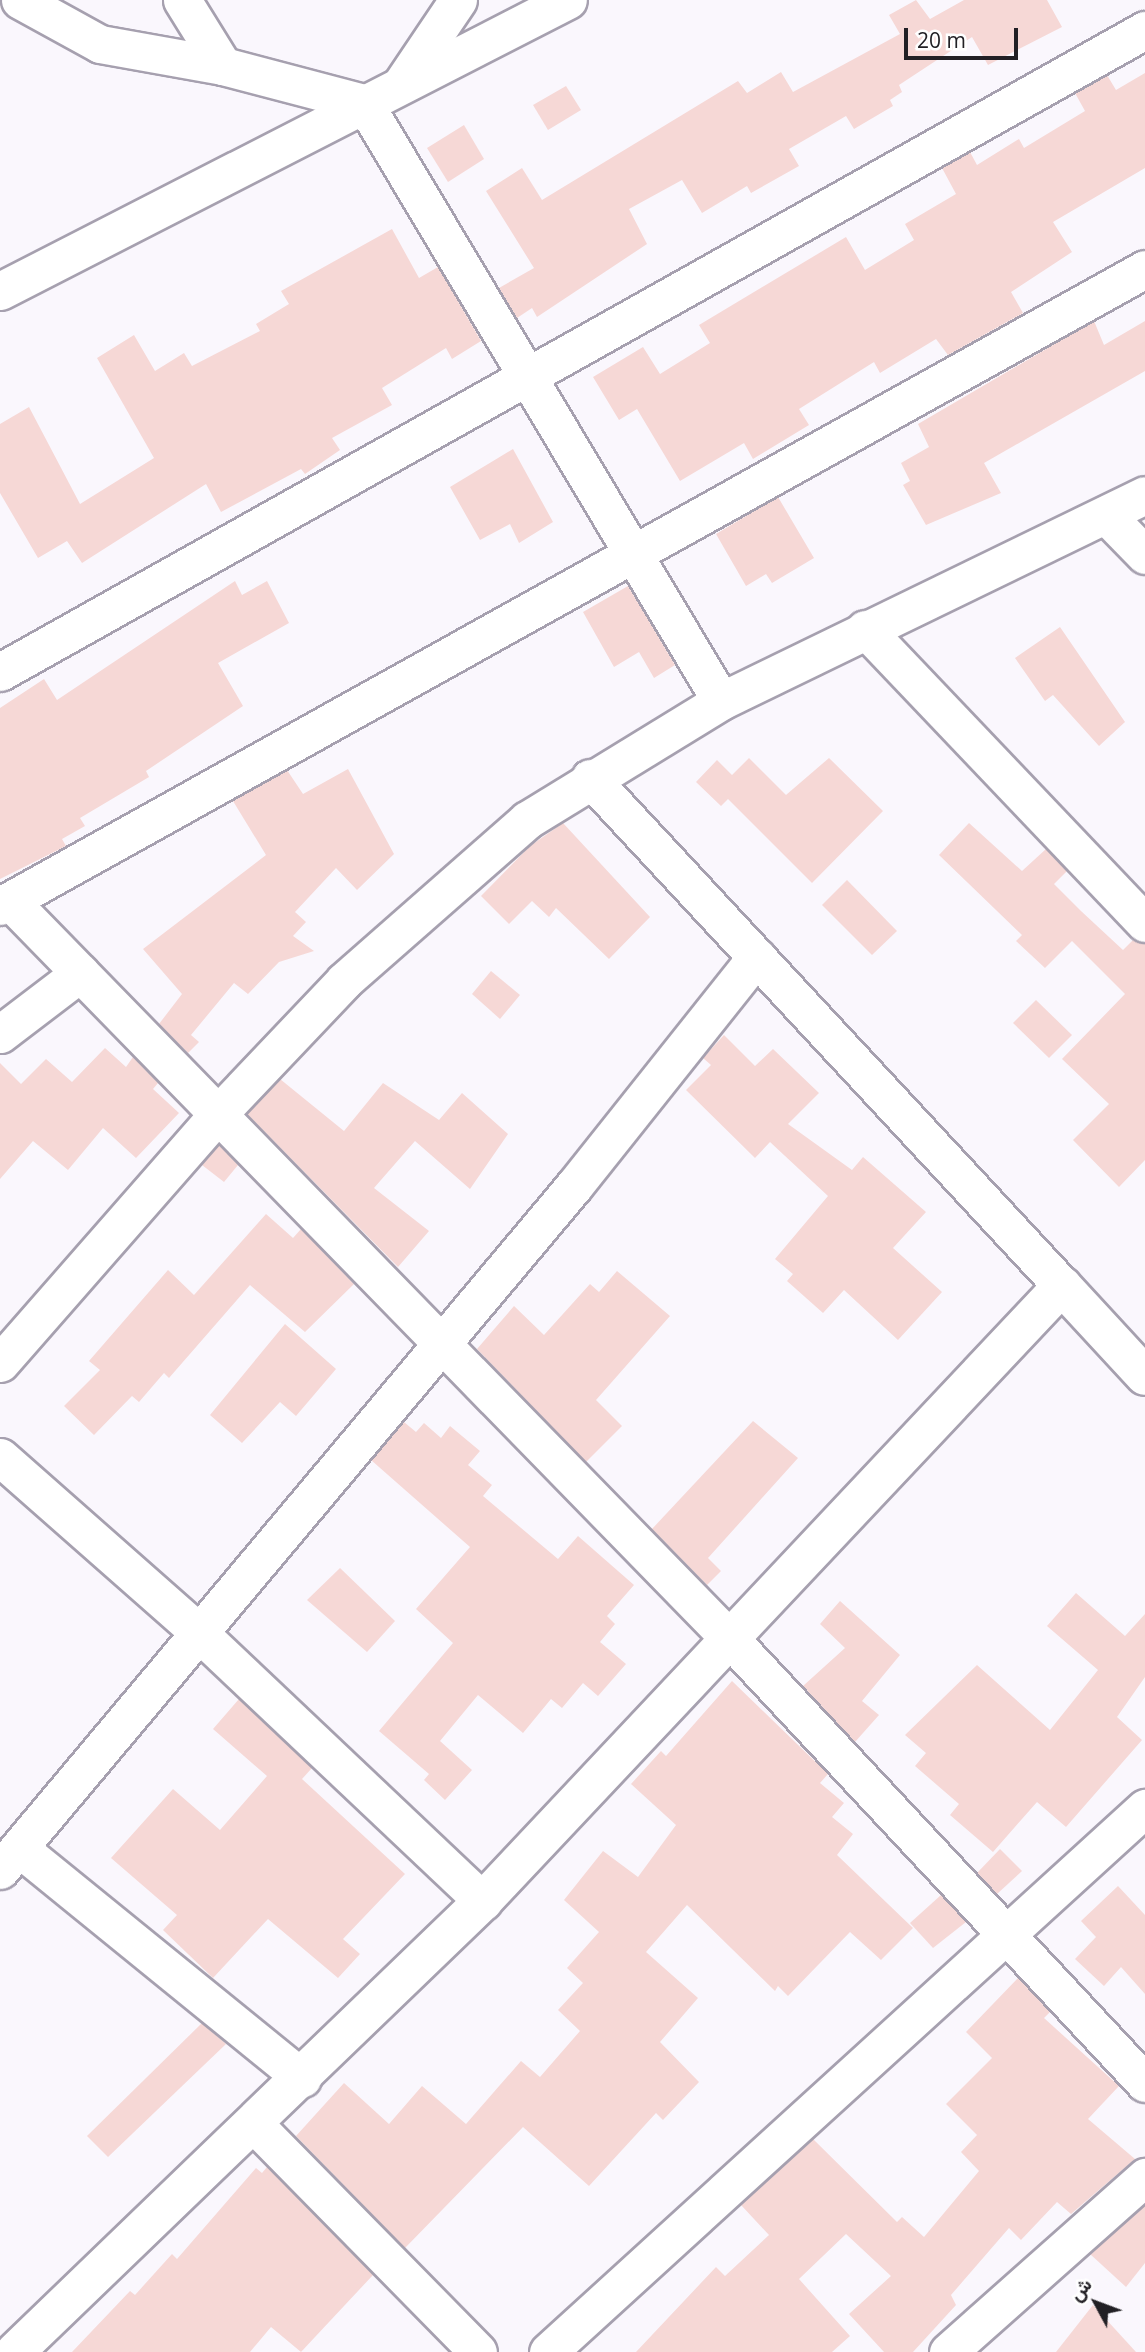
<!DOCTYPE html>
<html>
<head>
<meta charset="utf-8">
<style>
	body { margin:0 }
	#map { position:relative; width:1145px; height:2352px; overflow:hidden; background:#faf7fd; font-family:"Open Sans",Vazirmatn,sans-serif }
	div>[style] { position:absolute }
	.building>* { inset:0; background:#f6d8d6 }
	.roads { filter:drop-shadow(2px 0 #a6a0af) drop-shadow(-2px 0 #a6a0af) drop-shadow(0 2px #a6a0af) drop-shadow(0 -2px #a6a0af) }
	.minor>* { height:37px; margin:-18.5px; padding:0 18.5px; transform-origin:18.5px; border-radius:18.5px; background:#fff }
	.tertiary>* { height:38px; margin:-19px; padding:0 19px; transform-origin:19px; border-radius:19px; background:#fff }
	span { translate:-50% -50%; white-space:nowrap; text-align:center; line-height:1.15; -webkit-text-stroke:5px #fff; paint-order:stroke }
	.north { position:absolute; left:1061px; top:2268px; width:70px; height:70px; -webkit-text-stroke:5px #fff; paint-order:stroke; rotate:311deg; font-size:19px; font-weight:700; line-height:28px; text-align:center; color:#222025 }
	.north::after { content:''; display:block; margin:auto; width:24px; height:32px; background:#222025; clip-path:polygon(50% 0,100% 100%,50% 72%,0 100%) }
	.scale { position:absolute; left:904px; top:28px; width:114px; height:32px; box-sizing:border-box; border:4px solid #222025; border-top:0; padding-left:9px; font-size:21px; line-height:24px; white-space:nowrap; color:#222025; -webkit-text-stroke:5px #fff; paint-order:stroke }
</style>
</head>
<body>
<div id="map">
	<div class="building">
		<i style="clip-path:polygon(916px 0,930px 19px,964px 0,1047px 0,1062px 27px,988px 65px,972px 37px,899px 85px,902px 92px,890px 100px,893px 106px,854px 129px,846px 116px,789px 149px,799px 166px,751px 193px,747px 186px,702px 213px,682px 180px,629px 209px,647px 244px,537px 317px,532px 308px,517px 318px,499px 288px,534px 268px,486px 191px,522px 168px,542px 200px,738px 81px,747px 93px,781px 72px,793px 92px,900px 34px,889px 15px)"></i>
		<i style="clip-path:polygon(1145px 73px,1145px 168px,1053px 222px,1072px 252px,1011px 292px,1023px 313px,948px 355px,936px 339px,880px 373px,874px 362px,799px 409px,809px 425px,753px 459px,744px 443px,680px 481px,637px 409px,619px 420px,593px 377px,643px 347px,660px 374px,710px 343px,699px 325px,846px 237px,865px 270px,914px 240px,905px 224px,956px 194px,942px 168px,970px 152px,977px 165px,1019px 139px,1024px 148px,1085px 111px,1075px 93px,1107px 75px,1116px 90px)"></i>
		<i style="clip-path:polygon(566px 86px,581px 110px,548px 130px,533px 105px)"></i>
		<i style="clip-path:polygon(464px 125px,484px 159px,448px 182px,427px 148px)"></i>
		<i style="clip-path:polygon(392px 229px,419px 278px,438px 267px,481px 341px,452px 359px,446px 348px,382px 388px,392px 405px,332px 438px,340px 450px,305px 474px,301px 469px,221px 512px,206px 484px,82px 563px,67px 541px,38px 558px,0 493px,0 424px,29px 407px,80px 504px,154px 458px,97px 358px,134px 335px,155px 371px,184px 353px,192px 366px,260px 331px,256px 324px,289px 304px,281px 291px)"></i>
		<i style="clip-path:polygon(1094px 321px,1104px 345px,1145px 321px,1145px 371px,984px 463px,1001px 493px,926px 525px,903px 485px,910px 481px,901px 463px,929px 447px,918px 424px)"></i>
		<i style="clip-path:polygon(513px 449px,553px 522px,519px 543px,510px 524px,480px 540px,450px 487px)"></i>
		<i style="clip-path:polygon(778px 497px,814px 558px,772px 583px,766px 574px,746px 586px,716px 534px)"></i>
		<i style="clip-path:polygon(235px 581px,242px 595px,267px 581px,289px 623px,218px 663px,243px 706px,146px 771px,149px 777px,80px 818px,85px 826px,62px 839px,66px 846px,0 879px,0 708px,44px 679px,57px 700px)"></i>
		<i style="clip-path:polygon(628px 586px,675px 665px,654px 678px,639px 652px,614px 667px,583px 612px)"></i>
		<i style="clip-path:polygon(1060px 627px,1125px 722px,1099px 746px,1053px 695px,1045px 701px,1015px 658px)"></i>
		<i style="clip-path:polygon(749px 758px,786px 795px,829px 758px,883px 811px,812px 883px,728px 799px,721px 806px,696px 782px,717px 760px,732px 775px)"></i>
		<i style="clip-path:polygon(348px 769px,394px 854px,357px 890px,336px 868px,295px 912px,306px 922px,293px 936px,314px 951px,279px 962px,248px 994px,234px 983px,191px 1035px,199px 1042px,188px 1053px,159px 1024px,182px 994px,143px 949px,266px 855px,233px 801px,287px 770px,303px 794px)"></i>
		<i style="clip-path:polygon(563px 823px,650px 917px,609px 959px,556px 908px,549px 917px,532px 901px,509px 924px,481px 896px,530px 846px)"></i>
		<i style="clip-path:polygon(969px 823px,1022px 871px,1046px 849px,1067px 871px,1054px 884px,1081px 911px,1123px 950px,1133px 940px,1145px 943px,1145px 1160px,1119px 1187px,1073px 1140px,1109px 1104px,1062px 1059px,1125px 994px,1072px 941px,1045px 968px,1016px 941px,1022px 935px,939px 855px)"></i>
		<i style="clip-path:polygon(847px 880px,897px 931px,872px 955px,822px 905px)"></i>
		<i style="clip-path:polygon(491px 971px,520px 995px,500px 1019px,472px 994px)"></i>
		<i style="clip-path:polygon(1036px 1000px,1072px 1035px,1049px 1058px,1013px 1023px)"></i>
		<i style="clip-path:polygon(724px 1035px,755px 1066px,773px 1049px,819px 1093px,788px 1124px,852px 1170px,863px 1157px,926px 1212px,893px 1248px,942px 1292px,898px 1340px,844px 1290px,823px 1313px,787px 1281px,793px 1274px,775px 1259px,828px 1196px,770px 1142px,755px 1158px,686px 1090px,711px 1065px,703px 1058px)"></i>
		<i style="clip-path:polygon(105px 1048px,126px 1067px,133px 1057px,158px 1083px,153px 1089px,179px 1113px,136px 1158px,103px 1128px,68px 1170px,33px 1141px,0 1179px,0 1063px,21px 1084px,46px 1059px,72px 1082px)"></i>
		<i style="clip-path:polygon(280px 1079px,344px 1131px,383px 1083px,439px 1120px,462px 1093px,508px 1134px,470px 1189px,415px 1141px,374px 1188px,429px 1231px,398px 1267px,247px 1114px)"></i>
		<i style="clip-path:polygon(219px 1145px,238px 1165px,224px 1182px,202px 1165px)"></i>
		<i style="clip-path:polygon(266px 1214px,293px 1238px,301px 1229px,354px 1284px,305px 1332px,250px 1285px,169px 1378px,164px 1373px,139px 1402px,132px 1396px,94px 1435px,64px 1406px,100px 1370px,89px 1361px,168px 1270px,194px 1295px)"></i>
		<i style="clip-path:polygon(617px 1271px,670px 1316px,596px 1400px,622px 1426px,586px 1462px,477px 1349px,514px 1306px,544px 1335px,590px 1284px,599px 1292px)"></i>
		<i style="clip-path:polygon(285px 1324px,336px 1369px,296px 1416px,280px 1402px,242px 1443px,210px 1415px)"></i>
		<i style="clip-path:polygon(753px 1421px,798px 1458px,708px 1558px,721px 1571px,707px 1585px,652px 1529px)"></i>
		<i style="clip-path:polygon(404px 1422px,416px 1432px,424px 1423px,441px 1438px,450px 1426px,480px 1451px,468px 1465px,492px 1485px,483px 1496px,558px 1559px,578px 1536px,634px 1585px,607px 1616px,615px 1624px,600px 1642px,626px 1664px,598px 1696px,583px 1683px,562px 1708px,551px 1699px,523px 1733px,478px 1695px,440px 1741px,472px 1770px,445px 1800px,424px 1780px,429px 1774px,379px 1731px,453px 1643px,416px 1609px,470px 1547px,371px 1460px)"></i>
		<i style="clip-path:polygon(340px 1568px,395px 1621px,367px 1652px,307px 1600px)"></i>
		<i style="clip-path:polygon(1076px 1593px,1125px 1636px,1145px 1614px,1145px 1677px,1117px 1717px,1142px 1740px,1066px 1827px,1037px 1802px,993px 1852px,950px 1815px,959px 1804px,915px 1766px,926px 1753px,905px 1735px,977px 1665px,1050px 1730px,1098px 1670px,1047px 1626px)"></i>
		<i style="clip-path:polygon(840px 1601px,900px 1655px,862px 1701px,879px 1715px,855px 1742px,803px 1686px,845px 1648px,820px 1624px)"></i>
		<i style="clip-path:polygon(732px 1681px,828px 1774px,820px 1783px,844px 1803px,832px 1817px,853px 1834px,837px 1855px,913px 1928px,881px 1960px,850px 1932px,788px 1996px,778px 1986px,775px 1991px,687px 1905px,646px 1952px,698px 1998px,660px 2042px,699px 2082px,663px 2120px,656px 2113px,589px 2186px,523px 2127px,405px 2248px,296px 2136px,344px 2083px,389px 2124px,422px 2086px,466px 2124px,521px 2061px,540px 2077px,580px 2031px,558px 2010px,583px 1983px,567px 1968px,599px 1932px,564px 1900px,603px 1851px,638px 1877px,676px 1825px,631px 1784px,661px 1751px,666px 1756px)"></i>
		<i style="clip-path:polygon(239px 1699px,312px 1768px,302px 1779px,405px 1874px,343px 1939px,360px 1954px,338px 1978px,268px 1919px,213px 1978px,163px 1930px,177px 1915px,111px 1858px,173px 1789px,220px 1830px,267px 1776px,213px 1729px)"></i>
		<i style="clip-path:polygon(1000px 1849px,1022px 1871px,997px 1894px,977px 1873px)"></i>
		<i style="clip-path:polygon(1118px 1886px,1145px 1915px,1145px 1994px,1121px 1967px,1104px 1986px,1075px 1959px,1096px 1937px,1081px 1921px)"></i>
		<i style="clip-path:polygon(941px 1895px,966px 1922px,933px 1948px,910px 1923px)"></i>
		<i style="clip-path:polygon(1018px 1978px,1050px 2012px,1044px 2018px,1119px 2086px,1088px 2119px,1135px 2159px,1071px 2214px,1057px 2202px,1021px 2240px,1009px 2228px,951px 2295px,956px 2305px,913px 2352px,884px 2352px,849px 2314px,891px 2276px,846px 2234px,799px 2279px,850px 2336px,832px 2352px,636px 2352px,716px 2267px,725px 2276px,769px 2235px,741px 2205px,813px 2139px,897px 2222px,902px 2217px,924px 2237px,979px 2171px,961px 2152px,977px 2135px,946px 2104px,992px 2058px,966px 2032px)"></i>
		<i style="clip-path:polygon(202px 2023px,226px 2044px,108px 2157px,87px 2136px)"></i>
		<i style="clip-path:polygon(267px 2167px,373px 2275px,301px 2352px,271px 2327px,250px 2352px,72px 2352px,130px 2291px,135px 2295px,172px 2254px,177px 2259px,256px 2168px,262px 2173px)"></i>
		<i style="clip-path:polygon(1145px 2205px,1145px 2263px,1126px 2287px,1090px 2254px)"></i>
		<i style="clip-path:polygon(1093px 2305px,1136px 2352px,1056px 2352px)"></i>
	</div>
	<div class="roads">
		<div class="minor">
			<i style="left:20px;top:0;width:91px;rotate:28.8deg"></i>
			<i style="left:100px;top:44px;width:125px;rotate:10.1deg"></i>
			<i style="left:223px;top:66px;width:146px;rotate:14.7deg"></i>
			<i style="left:364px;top:103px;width:696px;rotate:59.16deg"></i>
			<i style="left:182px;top:0;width:78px;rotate:58.2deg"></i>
			<i style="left:402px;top:83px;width:100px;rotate:-56deg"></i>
			<i style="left:0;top:291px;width:638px;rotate:-27.13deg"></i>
			<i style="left:1106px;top:515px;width:56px;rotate:45.7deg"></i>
			<i style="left:865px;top:629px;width:406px;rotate:46.4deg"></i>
			<i style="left:0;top:672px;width:1313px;rotate:-29.28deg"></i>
			<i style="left:590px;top:778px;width:693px;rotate:47.1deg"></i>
			<i style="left:10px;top:901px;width:1034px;rotate:45.71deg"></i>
			<i style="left:732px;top:1641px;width:605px;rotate:46.94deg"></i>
			<i style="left:0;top:906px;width:1310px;rotate:-29.09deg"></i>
			<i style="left:0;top:1034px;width:101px;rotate:-37.3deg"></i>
			<i style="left:0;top:1363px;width:331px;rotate:-48.8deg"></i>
			<i style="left:218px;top:1114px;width:183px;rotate:-46.5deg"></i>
			<i style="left:344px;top:981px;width:244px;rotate:-41.3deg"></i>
			<i style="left:527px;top:820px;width:228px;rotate:-31.5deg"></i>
			<i style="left:721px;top:701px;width:471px;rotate:-25.9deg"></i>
			<i style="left:0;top:1457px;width:261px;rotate:41.4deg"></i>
			<i style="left:196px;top:1630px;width:395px;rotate:43.4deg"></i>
			<i style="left:19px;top:1848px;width:365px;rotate:39.1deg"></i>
			<i style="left:0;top:1870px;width:893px;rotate:-50deg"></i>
			<i style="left:574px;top:1186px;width:293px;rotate:-51.5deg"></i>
			<i style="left:255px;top:2125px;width:318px;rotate:45.5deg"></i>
			<i style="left:548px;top:2352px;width:808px;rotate:-42.34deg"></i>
			<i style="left:948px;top:2352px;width:264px;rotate:-41.6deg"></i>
		</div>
		<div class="tertiary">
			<i style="left:15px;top:2352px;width:650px;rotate:-43.94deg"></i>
			<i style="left:483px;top:1901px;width:845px;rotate:-46.73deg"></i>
			<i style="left:1062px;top:1286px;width:122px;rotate:47.3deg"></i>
		</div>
	</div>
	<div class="north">ش</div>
	<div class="scale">20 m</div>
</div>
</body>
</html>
